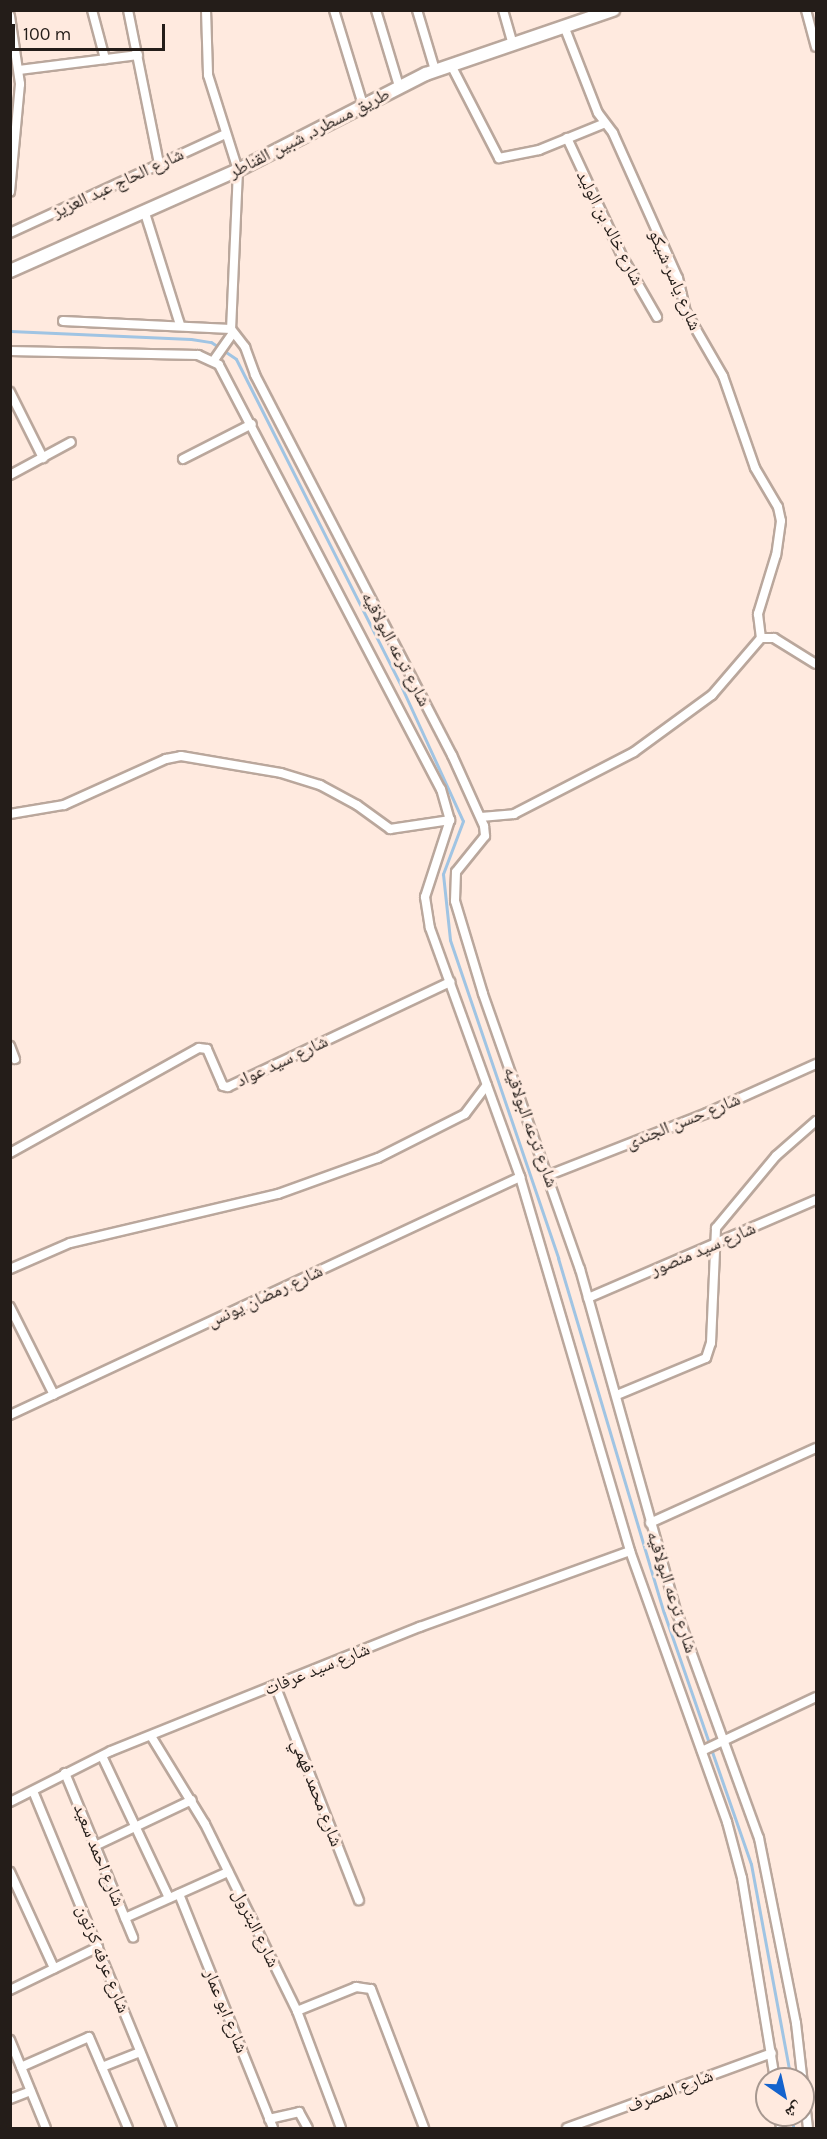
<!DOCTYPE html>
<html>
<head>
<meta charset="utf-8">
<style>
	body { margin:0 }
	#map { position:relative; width:827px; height:2139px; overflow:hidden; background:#ffeadf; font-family:Karla,"Noto Naskh Arabic",sans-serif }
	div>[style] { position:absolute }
	.stream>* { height:3px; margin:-1.5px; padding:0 1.5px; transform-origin:1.5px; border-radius:1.5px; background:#a0c4e3 }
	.roads { filter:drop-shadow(2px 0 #baa79c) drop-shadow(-2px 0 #baa79c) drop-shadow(0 2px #baa79c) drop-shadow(0 -2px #baa79c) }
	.minor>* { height:8px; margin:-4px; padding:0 4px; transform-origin:4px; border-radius:4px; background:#fff }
	.secondary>* { height:12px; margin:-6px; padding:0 6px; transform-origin:6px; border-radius:6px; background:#fff }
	span { translate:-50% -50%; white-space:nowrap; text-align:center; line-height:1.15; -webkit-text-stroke:6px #ffeadf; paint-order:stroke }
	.street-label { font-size:18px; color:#241d19 }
	.frame { position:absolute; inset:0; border:12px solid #241d19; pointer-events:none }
	.north { position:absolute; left:755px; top:2067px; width:60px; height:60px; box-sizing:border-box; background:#ffeadf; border:2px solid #a79890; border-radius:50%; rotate:146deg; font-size:16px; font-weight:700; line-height:24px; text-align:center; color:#241d19 }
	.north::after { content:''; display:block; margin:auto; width:21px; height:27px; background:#1463cd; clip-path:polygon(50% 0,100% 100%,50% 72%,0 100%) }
	.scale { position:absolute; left:12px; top:24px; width:153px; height:27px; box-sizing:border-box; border:3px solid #241d19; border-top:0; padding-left:8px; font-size:18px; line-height:21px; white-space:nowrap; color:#241d19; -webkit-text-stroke:4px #ffeadf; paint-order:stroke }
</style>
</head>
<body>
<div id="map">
	<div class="stream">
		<i style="left:10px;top:331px;width:181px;rotate:2.5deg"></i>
		<i style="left:191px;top:339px;width:20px;rotate:9deg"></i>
		<i style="left:211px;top:342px;width:30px;rotate:34deg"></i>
		<i style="left:236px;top:359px;width:369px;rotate:63.2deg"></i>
		<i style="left:402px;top:688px;width:146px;rotate:65.4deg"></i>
		<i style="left:463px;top:821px;width:57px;rotate:110.7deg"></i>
		<i style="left:443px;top:874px;width:66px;rotate:83.9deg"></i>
		<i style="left:450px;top:940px;width:336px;rotate:71.2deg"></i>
		<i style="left:558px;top:1258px;width:370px;rotate:73.4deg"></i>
		<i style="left:664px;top:1613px;width:266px;rotate:70.9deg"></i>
		<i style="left:751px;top:1864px;width:219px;rotate:79.5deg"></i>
		<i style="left:793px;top:2115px;width:13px;rotate:90deg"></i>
	</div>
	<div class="roads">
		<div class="minor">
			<i style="left:92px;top:10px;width:51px;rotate:75.1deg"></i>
			<i style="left:128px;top:10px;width:157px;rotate:78.6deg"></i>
			<i style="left:206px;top:10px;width:65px;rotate:88.2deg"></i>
			<i style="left:208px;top:75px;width:100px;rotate:72.5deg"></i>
			<i style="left:238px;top:170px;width:159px;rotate:92.5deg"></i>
			<i style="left:231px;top:329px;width:23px;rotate:52deg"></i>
			<i style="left:245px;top:347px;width:30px;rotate:70deg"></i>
			<i style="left:255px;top:375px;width:428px;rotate:62.6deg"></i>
			<i style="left:452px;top:755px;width:78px;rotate:65.7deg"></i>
			<i style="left:484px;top:826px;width:10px;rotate:84deg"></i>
			<i style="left:485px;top:836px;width:46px;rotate:128.9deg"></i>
			<i style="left:456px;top:872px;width:29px;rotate:92deg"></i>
			<i style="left:455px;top:901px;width:97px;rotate:73.2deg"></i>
			<i style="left:483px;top:994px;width:292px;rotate:70.6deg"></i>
			<i style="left:580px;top:1269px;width:357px;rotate:74.3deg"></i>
			<i style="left:677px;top:1613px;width:239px;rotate:70deg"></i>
			<i style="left:759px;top:1838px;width:189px;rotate:78.7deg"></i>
			<i style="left:796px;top:2023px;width:106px;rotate:83.5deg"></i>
			<i style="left:334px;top:10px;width:99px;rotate:73deg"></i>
			<i style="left:376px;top:10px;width:79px;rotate:73.2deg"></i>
			<i style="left:417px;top:10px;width:63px;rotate:73.3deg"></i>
			<i style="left:503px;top:10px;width:33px;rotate:74deg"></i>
			<i style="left:806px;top:10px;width:38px;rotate:75deg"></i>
			<i style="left:10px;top:16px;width:69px;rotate:81.6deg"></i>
			<i style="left:20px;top:84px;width:108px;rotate:95.3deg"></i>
			<i style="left:564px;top:26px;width:93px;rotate:68.7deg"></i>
			<i style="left:598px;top:113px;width:25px;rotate:53deg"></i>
			<i style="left:613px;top:133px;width:159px;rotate:65.9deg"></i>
			<i style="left:678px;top:278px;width:35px;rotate:77deg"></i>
			<i style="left:686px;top:312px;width:74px;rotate:60deg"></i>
			<i style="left:723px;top:376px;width:97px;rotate:70.8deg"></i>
			<i style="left:755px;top:468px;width:45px;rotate:59.5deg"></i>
			<i style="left:778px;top:507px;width:14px;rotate:78deg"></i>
			<i style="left:781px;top:521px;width:34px;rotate:98deg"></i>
			<i style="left:776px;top:555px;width:62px;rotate:107deg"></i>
			<i style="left:758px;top:614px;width:24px;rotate:83deg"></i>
			<i style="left:451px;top:65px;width:105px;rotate:62.7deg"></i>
			<i style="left:499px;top:158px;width:41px;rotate:-11.3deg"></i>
			<i style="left:539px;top:150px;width:71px;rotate:-22.2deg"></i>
			<i style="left:19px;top:70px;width:120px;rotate:-7.2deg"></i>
			<i style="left:567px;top:138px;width:132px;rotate:65deg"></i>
			<i style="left:623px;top:258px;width:68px;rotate:60deg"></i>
			<i style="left:145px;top:213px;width:117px;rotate:72.6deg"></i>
			<i style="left:10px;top:233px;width:237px;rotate:-24.7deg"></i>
			<i style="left:63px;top:321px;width:168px;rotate:2.7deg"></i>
			<i style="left:10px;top:351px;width:188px;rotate:1.2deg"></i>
			<i style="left:198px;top:355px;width:23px;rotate:25deg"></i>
			<i style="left:219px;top:365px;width:479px;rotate:62.4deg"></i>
			<i style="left:441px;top:789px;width:32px;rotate:74deg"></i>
			<i style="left:450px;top:820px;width:81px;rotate:108deg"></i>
			<i style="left:425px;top:897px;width:31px;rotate:81deg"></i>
			<i style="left:430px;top:928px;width:265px;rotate:70.1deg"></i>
			<i style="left:520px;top:1177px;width:390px;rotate:73.6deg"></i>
			<i style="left:630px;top:1551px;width:288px;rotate:70.3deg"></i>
			<i style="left:727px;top:1822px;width:58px;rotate:75deg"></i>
			<i style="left:742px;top:1878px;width:204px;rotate:80.7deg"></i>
			<i style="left:214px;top:360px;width:33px;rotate:-55deg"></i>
			<i style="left:10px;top:392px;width:74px;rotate:63.4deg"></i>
			<i style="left:183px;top:459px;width:77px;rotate:-26.9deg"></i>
			<i style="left:10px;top:475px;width:69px;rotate:-28.4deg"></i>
			<i style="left:10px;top:814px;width:55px;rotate:-9.5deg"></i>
			<i style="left:64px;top:805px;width:112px;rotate:-24.3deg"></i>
			<i style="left:166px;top:759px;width:15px;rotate:-11deg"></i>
			<i style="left:181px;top:756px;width:101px;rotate:9.6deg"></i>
			<i style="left:281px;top:773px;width:41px;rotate:17.1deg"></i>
			<i style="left:320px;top:785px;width:42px;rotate:28.4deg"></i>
			<i style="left:357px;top:805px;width:41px;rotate:36deg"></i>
			<i style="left:390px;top:829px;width:61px;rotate:-8.5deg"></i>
			<i style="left:481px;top:817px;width:33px;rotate:-5deg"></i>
			<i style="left:514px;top:814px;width:135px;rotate:-27.3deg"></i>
			<i style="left:634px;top:752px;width:97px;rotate:-36.2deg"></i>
			<i style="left:712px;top:695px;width:75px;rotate:-49.3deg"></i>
			<i style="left:761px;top:638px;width:13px"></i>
			<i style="left:774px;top:638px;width:49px;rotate:31.8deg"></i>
			<i style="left:10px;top:1046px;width:14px;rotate:69deg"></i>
			<i style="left:10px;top:1153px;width:216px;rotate:-29.1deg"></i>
			<i style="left:199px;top:1048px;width:8px;rotate:7deg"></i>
			<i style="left:207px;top:1049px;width:40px;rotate:66.6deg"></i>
			<i style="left:223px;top:1086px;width:5px;rotate:11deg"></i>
			<i style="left:228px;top:1087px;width:246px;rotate:-25.3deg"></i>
			<i style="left:549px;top:1175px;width:170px;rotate:-21.4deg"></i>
			<i style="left:707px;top:1113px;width:120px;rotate:-24.2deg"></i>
			<i style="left:10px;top:1269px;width:65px;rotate:-23.4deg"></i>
			<i style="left:70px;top:1243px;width:214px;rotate:-13.3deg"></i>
			<i style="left:278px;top:1194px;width:106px;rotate:-19.8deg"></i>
			<i style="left:378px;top:1158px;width:97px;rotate:-26.8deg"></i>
			<i style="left:465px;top:1114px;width:36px;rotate:-53deg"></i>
			<i style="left:588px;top:1298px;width:248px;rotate:-23.3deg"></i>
			<i style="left:10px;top:1307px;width:98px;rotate:63.4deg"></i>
			<i style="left:617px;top:1395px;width:96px;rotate:-22.6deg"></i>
			<i style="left:706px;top:1358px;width:16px;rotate:-72deg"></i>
			<i style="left:711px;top:1343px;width:115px;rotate:-87.5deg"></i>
			<i style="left:716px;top:1228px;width:94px;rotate:-50.2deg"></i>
			<i style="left:776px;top:1156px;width:53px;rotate:-41.2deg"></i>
			<i style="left:10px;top:1415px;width:563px;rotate:-25.02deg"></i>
			<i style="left:650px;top:1523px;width:182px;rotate:-24.3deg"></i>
			<i style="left:275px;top:1685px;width:231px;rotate:68.7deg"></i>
			<i style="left:151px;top:1736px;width:103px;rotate:58.5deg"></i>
			<i style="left:205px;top:1824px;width:208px;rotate:63.8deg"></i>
			<i style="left:297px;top:2011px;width:125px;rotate:69.4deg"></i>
			<i style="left:702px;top:1751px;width:126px;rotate:-25.3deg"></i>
			<i style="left:102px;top:1756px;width:157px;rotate:64.7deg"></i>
			<i style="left:65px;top:1773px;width:178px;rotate:67.5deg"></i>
			<i style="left:33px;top:1791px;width:365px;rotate:67.6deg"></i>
			<i style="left:10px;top:1802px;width:113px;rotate:-26.8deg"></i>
			<i style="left:111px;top:1751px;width:333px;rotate:-21.9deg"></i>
			<i style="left:420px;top:1627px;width:223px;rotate:-19.9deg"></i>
			<i style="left:95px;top:1846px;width:107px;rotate:-25.4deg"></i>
			<i style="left:10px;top:1872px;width:106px;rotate:65.4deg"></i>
			<i style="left:179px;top:1894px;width:252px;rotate:68.1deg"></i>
			<i style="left:125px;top:1918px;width:113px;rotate:-24.1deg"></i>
			<i style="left:10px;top:1990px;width:98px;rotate:-26deg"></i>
			<i style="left:297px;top:2011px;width:64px;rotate:-22.1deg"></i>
			<i style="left:356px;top:1987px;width:15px;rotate:8deg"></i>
			<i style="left:371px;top:1989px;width:149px;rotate:69.1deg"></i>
			<i style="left:10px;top:2040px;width:95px;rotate:67.8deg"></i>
			<i style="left:21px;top:2067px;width:74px;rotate:-23.8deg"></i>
			<i style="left:89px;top:2037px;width:99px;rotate:66.8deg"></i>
			<i style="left:102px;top:2067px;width:41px;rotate:-21.5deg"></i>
			<i style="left:10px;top:2099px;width:22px;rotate:-21deg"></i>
			<i style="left:779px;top:2115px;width:13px;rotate:81deg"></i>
			<i style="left:269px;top:2119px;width:31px;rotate:-13deg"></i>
			<i style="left:299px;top:2112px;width:18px;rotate:61deg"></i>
			<i style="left:567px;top:2128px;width:218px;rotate:-20.1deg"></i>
		</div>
		<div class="secondary">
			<i style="left:10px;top:271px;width:249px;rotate:-23.9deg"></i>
			<i style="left:238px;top:170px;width:211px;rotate:-27.1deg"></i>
			<i style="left:426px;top:74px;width:198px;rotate:-18.9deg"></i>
		</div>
	</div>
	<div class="street-label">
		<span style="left:309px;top:133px;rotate:-27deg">طريق مسطرد, شبين القناطر</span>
		<span style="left:118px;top:183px;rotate:-25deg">شارع الحاج عبد العزيز</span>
		<span style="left:610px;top:228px;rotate:63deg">شارع خالد بن الوليد</span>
		<span style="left:675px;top:280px;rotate:67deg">شارع ياسر شيكو</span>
		<span style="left:396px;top:649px;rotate:62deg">شارع ترعه البولاقيه</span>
		<span style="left:282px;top:1061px;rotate:-25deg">شارع سيد عواد</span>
		<span style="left:683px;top:1121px;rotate:-22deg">شارع حسن الجندى</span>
		<span style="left:531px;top:1127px;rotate:70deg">شارع ترعه البولاقيه</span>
		<span style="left:703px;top:1249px;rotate:-23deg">شارع سيد منصور</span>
		<span style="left:265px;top:1296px;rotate:-25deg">شارع رمضان يونس</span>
		<span style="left:672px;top:1592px;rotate:72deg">شارع ترعه البولاقيه</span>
		<span style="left:317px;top:1669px;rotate:-22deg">شارع سيد عرفات</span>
		<span style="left:317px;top:1793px;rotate:69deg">شارع محمد فهمي</span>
		<span style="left:99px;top:1855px;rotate:68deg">شارع احمد سعيد</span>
		<span style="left:256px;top:1928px;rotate:64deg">شارع البترول</span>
		<span style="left:103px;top:1959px;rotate:68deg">شارع عرفه كرتون</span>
		<span style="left:226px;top:2011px;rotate:68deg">شارع ابو عمار</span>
		<span style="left:670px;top:2091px;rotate:-21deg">شارع المصرف</span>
	</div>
	<div class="frame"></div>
	<div class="north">ش</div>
	<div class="scale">100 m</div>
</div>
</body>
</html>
